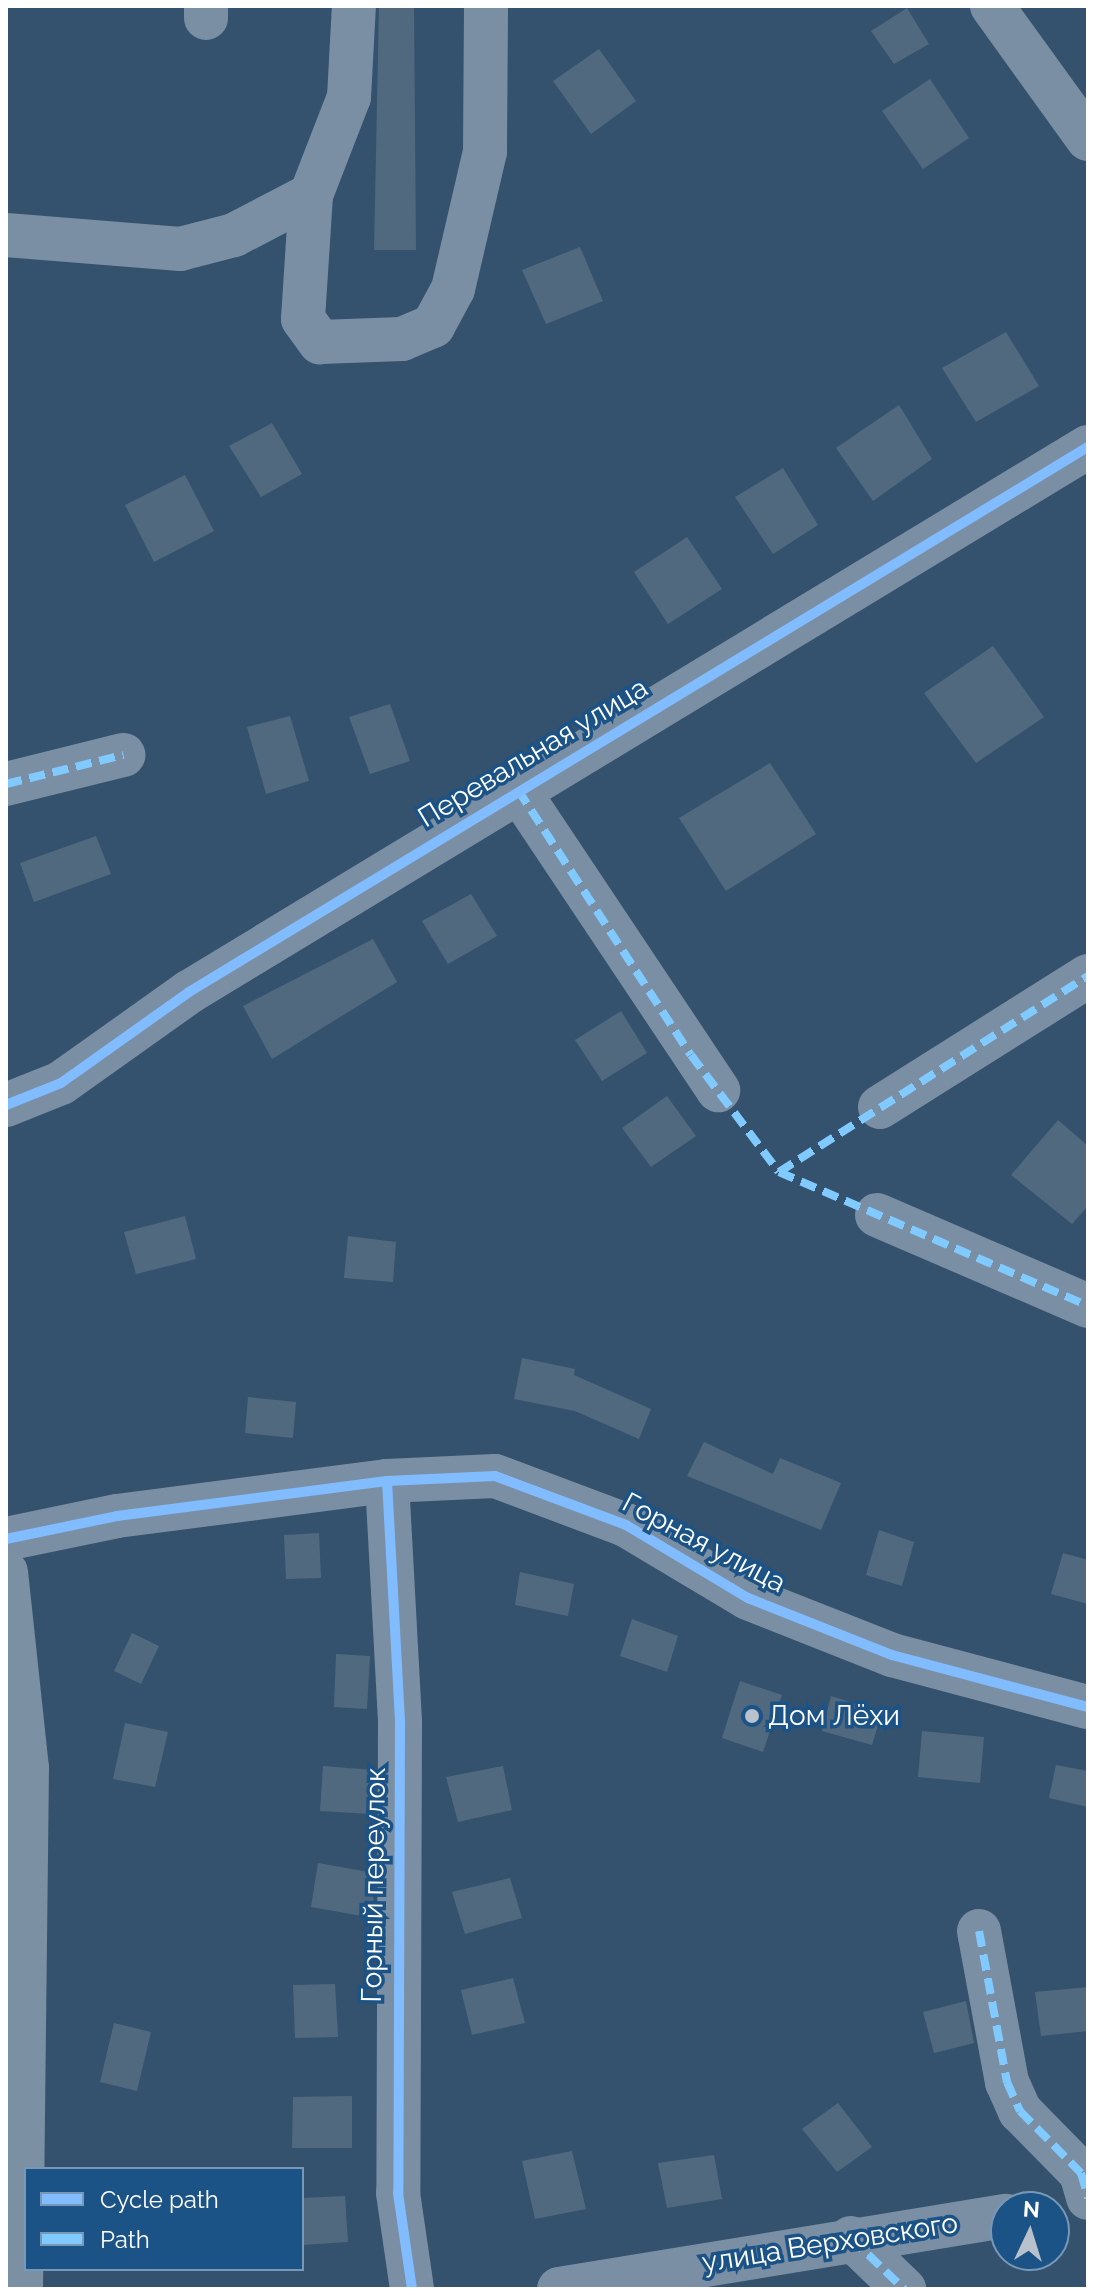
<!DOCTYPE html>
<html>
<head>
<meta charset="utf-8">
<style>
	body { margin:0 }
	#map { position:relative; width:1094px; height:2295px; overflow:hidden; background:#34526e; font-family:Raleway,sans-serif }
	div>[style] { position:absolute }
	.building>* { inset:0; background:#50697f }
	.minor>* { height:44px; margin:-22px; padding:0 22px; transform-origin:22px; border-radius:22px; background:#7b8fa4 }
	.highway>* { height:44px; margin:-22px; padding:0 22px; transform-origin:22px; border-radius:22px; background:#7b90a3 }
	.quiet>* { height:8px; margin-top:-4px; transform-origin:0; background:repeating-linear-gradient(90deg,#80caff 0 16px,transparent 0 24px) }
	.cycleway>* { height:10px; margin:-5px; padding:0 5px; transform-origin:5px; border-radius:5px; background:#80bcff }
	.dots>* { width:22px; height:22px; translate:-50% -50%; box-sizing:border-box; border:4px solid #1c5387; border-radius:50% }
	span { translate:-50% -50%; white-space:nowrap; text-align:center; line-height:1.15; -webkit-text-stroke:7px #1c5387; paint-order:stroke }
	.street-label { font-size:28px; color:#fff }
	.poi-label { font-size:28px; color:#fff }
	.left { translate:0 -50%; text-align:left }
	.frame { position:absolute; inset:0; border:8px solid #fff; pointer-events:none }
	.legend { position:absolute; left:24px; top:2167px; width:280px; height:104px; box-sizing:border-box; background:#1c5387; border:2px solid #7798b7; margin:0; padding:10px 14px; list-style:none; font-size:24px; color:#fff }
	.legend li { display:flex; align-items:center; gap:16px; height:40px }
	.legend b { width:40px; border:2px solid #7798b7 }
	.north { position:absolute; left:990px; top:2191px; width:80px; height:80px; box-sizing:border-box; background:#1c5387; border:2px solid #7798b7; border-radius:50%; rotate:4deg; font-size:22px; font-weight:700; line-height:32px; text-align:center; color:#fff }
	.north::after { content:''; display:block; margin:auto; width:28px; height:36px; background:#b8c2cc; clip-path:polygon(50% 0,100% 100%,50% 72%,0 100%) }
</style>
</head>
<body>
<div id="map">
	<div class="building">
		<i style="clip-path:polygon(379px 6px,414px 6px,416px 250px,374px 250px)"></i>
		<i style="clip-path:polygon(907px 8px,929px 44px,894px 64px,871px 31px)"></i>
		<i style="clip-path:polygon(599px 49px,636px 101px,591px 134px,553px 81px)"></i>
		<i style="clip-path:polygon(930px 79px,969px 138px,923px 169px,882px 111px)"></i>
		<i style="clip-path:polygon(580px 247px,603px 301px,546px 324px,522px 270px)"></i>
		<i style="clip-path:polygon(1006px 332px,1039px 386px,976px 422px,942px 368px)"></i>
		<i style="clip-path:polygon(899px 405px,932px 459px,873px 501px,836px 448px)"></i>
		<i style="clip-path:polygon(272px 423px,302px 474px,261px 497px,229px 446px)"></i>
		<i style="clip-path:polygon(783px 468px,818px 525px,773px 554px,735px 497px)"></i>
		<i style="clip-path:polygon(185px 475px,214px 531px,154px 562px,125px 505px)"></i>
		<i style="clip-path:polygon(687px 537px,722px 589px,668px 624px,634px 572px)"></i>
		<i style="clip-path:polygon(993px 646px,1044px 717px,976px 763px,924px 693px)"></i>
		<i style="clip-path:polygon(390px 704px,410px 761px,370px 774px,349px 717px)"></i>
		<i style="clip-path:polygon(290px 716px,309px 781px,266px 794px,247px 727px)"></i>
		<i style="clip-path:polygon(770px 763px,816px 834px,726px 891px,679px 818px)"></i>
		<i style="clip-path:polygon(96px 836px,111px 874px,34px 902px,20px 863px)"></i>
		<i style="clip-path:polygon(471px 894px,497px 936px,448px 964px,422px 921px)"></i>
		<i style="clip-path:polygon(373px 939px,397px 982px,272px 1059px,243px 1006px)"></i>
		<i style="clip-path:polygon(621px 1011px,647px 1053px,602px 1081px,575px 1040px)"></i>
		<i style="clip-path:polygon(667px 1096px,696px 1136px,651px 1167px,622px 1128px)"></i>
		<i style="clip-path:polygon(1058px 1120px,1088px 1146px,1088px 1206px,1072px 1224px,1011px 1175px)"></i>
		<i style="clip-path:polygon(185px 1216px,196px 1259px,136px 1274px,124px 1232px)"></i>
		<i style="clip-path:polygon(348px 1236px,396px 1242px,393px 1282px,344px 1278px)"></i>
		<i style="clip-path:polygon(522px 1358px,575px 1369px,574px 1375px,651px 1409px,639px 1439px,575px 1411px,514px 1399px)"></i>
		<i style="clip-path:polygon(248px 1397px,296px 1402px,293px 1438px,245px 1433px)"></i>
		<i style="clip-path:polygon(704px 1442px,773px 1474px,780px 1458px,841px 1483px,821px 1530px,687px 1476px)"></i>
		<i style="clip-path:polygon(879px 1530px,914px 1542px,902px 1586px,866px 1575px)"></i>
		<i style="clip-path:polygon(319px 1533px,321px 1578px,286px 1579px,284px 1535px)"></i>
		<i style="clip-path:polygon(1063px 1553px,1088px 1560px,1088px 1604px,1051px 1594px)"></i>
		<i style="clip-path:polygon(520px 1572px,574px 1584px,568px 1616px,515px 1605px)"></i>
		<i style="clip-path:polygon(632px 1619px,678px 1636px,667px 1672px,620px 1656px)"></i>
		<i style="clip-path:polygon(132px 1633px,159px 1646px,141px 1684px,114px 1671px)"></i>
		<i style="clip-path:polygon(336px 1654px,370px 1656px,367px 1709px,334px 1707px)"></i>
		<i style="clip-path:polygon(740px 1681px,782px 1695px,763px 1752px,722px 1738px)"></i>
		<i style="clip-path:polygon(831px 1696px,882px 1712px,872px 1745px,822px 1731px)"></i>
		<i style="clip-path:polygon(125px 1723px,168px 1732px,155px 1787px,113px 1779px)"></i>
		<i style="clip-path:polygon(922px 1731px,984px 1737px,980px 1783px,918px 1777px)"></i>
		<i style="clip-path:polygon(1056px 1765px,1088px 1771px,1088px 1807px,1049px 1798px)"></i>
		<i style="clip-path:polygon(323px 1766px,373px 1770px,371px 1814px,320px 1811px)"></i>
		<i style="clip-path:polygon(503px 1766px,512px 1810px,458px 1822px,446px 1777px)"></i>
		<i style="clip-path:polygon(318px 1863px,374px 1873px,373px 1918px,311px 1907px)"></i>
		<i style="clip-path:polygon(510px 1878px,522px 1918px,465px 1934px,452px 1892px)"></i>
		<i style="clip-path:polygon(513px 1978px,525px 2023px,472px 2035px,461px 1990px)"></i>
		<i style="clip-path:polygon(335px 1984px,338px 2037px,295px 2038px,293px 1985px)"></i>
		<i style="clip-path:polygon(1088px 1987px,1088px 2031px,1041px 2036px,1035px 1992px)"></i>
		<i style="clip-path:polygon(966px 2001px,974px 2043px,934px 2053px,923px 2012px)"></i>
		<i style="clip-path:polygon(114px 2023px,151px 2032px,137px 2091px,100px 2082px)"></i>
		<i style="clip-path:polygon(352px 2096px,352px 2148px,292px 2148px,293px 2097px)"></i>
		<i style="clip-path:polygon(838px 2103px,872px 2147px,837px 2172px,802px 2129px)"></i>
		<i style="clip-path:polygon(572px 2151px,586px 2209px,535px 2219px,522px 2161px)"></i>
		<i style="clip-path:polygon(714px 2155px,722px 2199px,667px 2208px,658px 2163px)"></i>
		<i style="clip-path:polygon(345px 2196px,348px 2242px,302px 2245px,302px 2198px)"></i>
	</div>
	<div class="minor">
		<i style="left:206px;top:6px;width:12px;rotate:90deg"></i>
		<i style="left:992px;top:6px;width:164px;rotate:54.2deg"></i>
		<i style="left:311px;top:195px;width:124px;rotate:93.7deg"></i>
		<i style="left:303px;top:319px;width:29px;rotate:54deg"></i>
		<i style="left:320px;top:342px;width:82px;rotate:-2.1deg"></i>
		<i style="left:402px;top:339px;width:34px;rotate:-23deg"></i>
		<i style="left:433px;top:326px;width:42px;rotate:-61.6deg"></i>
		<i style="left:453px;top:289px;width:141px;rotate:-76.9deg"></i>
		<i style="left:485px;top:152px;width:146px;rotate:-89.6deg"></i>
		<i style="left:6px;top:235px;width:175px;rotate:4.6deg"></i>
		<i style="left:180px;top:249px;width:56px;rotate:-14.5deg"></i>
		<i style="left:234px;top:235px;width:87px;rotate:-27.5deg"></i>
		<i style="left:311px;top:195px;width:105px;rotate:-68.8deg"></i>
		<i style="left:349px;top:97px;width:91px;rotate:-86.9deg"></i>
		<i style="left:6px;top:784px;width:121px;rotate:-13.9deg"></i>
		<i style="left:518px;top:790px;width:361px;rotate:56.3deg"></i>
		<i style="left:6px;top:1105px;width:59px;rotate:-21.8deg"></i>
		<i style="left:61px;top:1083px;width:157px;rotate:-35.4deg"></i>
		<i style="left:189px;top:992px;width:1051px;rotate:-31.23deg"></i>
		<i style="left:880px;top:1107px;width:246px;rotate:-32.2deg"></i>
		<i style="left:877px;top:1215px;width:230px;rotate:23.3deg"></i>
		<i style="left:387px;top:1481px;width:242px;rotate:86.9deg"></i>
		<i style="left:400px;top:1723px;width:470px;rotate:90.2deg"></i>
		<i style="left:398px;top:2193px;width:97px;rotate:81.7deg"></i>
		<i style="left:6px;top:1539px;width:113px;rotate:-11.7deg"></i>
		<i style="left:117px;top:1516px;width:272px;rotate:-7.4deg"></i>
		<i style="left:387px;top:1481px;width:108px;rotate:-2.7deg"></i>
		<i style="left:495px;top:1476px;width:140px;rotate:20.5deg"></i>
		<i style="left:626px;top:1525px;width:142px;rotate:30.9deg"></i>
		<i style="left:748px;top:1598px;width:155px;rotate:21.6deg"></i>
		<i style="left:892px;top:1655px;width:203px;rotate:14.9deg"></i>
		<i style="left:979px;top:1931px;width:154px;rotate:79.5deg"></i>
		<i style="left:1007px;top:2082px;width:32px;rotate:66deg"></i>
		<i style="left:1020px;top:2111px;width:87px;rotate:45.5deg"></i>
		<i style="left:1081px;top:2173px;width:26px;rotate:74deg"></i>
		<i style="left:851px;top:2238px;width:74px;rotate:43.9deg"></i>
		<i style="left:559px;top:2289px;width:453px;rotate:-9.3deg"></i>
	</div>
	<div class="highway">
		<i style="left:6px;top:1572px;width:197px;rotate:83.9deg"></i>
		<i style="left:27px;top:1768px;width:521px;rotate:90.66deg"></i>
	</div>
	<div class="quiet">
		<i style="left:6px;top:784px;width:121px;rotate:-13.9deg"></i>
		<i style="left:518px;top:790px;width:316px;rotate:56.9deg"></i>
		<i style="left:691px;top:1055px;width:146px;rotate:53.1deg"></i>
		<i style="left:779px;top:1172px;width:337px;rotate:23.4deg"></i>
		<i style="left:779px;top:1172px;width:366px;rotate:-32.4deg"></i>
		<i style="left:979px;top:1931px;width:154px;rotate:79.5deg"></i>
		<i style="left:1007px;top:2082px;width:32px;rotate:66deg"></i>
		<i style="left:1020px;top:2111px;width:87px;rotate:45.5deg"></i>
		<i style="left:1081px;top:2173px;width:26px;rotate:74deg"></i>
		<i style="left:851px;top:2238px;width:74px;rotate:43.9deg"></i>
	</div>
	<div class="cycleway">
		<i style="left:6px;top:1105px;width:59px;rotate:-21.8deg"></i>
		<i style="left:61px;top:1083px;width:157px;rotate:-35.4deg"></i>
		<i style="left:189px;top:992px;width:1051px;rotate:-31.23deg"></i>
		<i style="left:387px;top:1481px;width:242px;rotate:86.9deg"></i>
		<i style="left:400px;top:1723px;width:470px;rotate:90.2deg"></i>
		<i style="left:398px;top:2193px;width:97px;rotate:81.7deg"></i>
		<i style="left:6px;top:1539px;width:113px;rotate:-11.7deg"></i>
		<i style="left:117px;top:1516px;width:272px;rotate:-7.4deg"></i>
		<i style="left:387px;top:1481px;width:108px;rotate:-2.7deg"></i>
		<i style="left:495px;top:1476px;width:140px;rotate:20.5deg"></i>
		<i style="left:626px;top:1525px;width:142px;rotate:30.9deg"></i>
		<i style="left:748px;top:1598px;width:155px;rotate:21.6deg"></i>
		<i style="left:892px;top:1655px;width:203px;rotate:14.9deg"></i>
	</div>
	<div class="dots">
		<i style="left:752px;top:1716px;background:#b8c2cc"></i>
	</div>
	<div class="street-label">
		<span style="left:533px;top:753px;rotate:-31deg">Перевальная улица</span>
		<span style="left:704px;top:1543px;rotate:28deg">Горная улица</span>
		<span style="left:374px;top:1885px;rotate:-89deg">Горный переулок</span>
		<span style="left:830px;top:2243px;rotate:-9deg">улица Верховского</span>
	</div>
	<div class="poi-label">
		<span class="left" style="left:768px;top:1716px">Дом Лёхи</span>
	</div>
	<div class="frame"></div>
	<ul class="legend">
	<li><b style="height:10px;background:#80bcff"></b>Cycle path</li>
	<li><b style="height:10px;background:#80caff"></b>Path</li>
	</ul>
	<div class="north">N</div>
</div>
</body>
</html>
